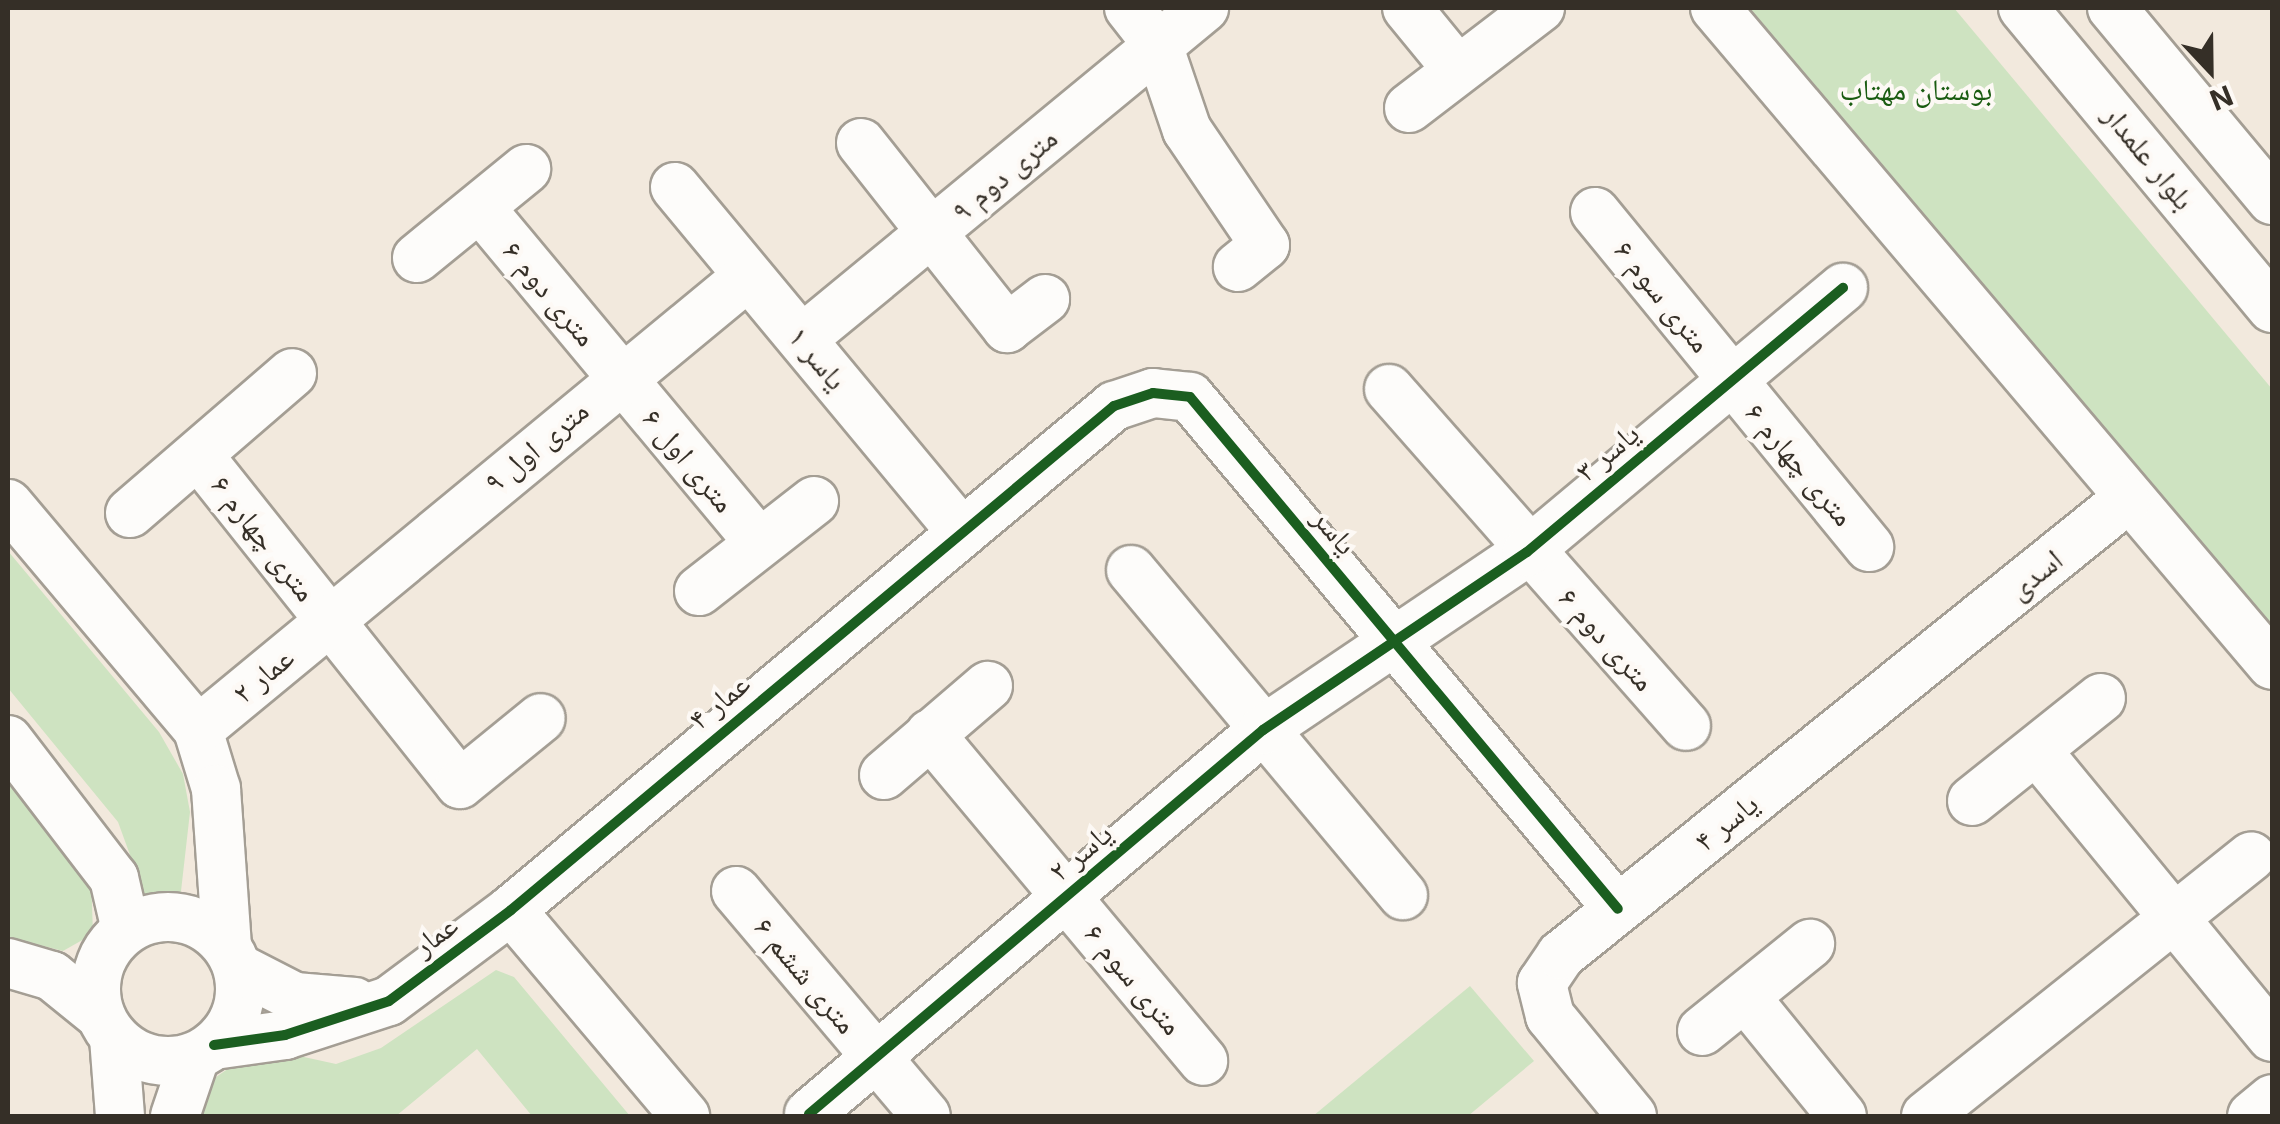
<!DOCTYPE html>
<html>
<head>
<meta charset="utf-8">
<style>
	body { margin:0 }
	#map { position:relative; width:2280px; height:1124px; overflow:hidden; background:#f2e9dd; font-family:Inter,"Noto Naskh Arabic",sans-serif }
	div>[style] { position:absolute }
	.green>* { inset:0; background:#cee3c1 }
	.roads { filter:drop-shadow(2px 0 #a49e94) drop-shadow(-2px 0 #a49e94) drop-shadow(0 2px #a49e94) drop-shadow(0 -2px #a49e94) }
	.minor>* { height:48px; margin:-24px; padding:0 24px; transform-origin:24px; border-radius:24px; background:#fdfcfa }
	.minor>.ring { margin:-24px; padding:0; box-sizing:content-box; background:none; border:48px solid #fdfcfa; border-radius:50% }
	.cycleway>* { height:10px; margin:-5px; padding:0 5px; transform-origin:5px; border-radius:5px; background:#1b5e20 }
	span { translate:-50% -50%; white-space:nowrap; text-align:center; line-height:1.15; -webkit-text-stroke:8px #fdf9f5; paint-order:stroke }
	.park-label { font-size:30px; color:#1a5c11 }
	.street-label { font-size:30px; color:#352f27 }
	.frame { position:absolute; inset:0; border:10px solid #352f27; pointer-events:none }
	.north { position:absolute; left:2160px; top:20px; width:100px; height:100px; -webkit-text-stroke:8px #fdf9f5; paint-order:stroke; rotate:158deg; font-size:28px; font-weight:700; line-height:40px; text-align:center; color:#352f27 }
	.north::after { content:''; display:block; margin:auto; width:35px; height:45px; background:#352f27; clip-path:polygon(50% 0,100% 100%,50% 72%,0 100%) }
</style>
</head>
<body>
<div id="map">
	<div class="green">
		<i style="clip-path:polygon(1739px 8px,1954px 8px,2272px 389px,2272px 634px)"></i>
		<i style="clip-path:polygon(8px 551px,159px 732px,183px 774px,190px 812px,180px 900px,167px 909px,149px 907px,118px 822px,8px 688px)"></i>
		<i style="clip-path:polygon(8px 761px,91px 876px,93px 934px,63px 951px,8px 937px)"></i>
		<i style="clip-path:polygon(496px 970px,514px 977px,630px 1116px,532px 1116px,477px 1049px,396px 1116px,200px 1116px,216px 1077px,238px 1062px,281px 1052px,336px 1064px,381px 1048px)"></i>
		<i style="clip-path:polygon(1470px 986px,1534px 1061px,1468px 1116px,1313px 1116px)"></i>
	</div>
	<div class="roads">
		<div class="minor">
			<i style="left:1129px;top:8px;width:47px;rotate:51.9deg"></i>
			<i style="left:1158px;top:45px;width:90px;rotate:71.2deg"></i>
			<i style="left:1187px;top:130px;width:139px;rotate:55.9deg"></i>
			<i style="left:1265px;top:245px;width:35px;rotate:141deg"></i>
			<i style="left:1407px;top:8px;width:79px;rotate:50.7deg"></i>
			<i style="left:1715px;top:8px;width:861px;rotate:49.71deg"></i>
			<i style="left:2023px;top:8px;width:390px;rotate:50.3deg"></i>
			<i style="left:2112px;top:8px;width:250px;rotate:50.2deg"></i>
			<i style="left:1409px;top:108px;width:165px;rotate:-37.4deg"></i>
			<i style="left:861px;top:143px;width:236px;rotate:51.7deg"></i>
			<i style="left:1007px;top:328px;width:48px;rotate:-37.3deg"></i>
			<i style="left:675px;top:187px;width:446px;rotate:50.3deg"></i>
			<i style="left:482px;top:210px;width:433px;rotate:50.2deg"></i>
			<i style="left:1595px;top:212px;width:433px;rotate:50.7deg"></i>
			<i style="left:417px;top:258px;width:141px;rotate:-39.2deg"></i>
			<i style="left:802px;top:339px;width:521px;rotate:-39.47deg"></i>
			<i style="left:1389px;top:389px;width:449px;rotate:48.6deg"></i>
			<i style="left:199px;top:456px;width:419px;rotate:51.5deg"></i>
			<i style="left:460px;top:784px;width:104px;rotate:-39.2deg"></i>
			<i style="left:8px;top:504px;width:295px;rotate:49.9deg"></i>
			<i style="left:198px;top:730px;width:62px;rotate:73deg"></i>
			<i style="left:216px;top:789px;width:156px;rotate:86deg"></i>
			<i style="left:130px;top:513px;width:214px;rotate:-40.8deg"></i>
			<i style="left:1131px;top:570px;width:424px;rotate:50.1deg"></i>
			<i style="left:699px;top:591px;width:146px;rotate:-38deg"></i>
			<i style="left:198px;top:730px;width:712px;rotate:-39.53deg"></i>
			<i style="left:930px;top:734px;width:426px;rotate:50.1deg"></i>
			<i style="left:8px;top:740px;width:174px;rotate:52.5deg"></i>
			<i style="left:114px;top:878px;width:53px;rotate:77deg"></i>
			<i style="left:2037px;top:751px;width:370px;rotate:50.6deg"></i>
			<i style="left:884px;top:775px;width:137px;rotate:-40.6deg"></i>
			<i style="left:1972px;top:801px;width:165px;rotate:-38.6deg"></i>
			<i style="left:736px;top:891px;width:294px;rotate:49.8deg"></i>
			<i style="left:511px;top:910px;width:270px;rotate:49.8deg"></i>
			<i class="ring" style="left:96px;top:917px;width:96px;height:96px"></i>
			<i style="left:8px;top:963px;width:46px;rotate:16.5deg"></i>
			<i style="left:52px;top:976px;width:62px;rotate:39.1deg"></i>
			<i style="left:238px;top:968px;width:64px;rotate:27deg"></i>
			<i style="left:295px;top:997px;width:60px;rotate:4.8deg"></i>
			<i style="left:1746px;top:998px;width:152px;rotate:50.9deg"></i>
			<i style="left:1702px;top:1031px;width:139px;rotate:-38.9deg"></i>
			<i style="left:114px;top:1038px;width:78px;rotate:85.6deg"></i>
			<i style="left:214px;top:1045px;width:72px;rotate:-8deg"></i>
			<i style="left:285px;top:1035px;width:109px;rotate:-18.1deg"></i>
			<i style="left:389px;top:1001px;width:152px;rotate:-36.7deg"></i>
			<i style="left:511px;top:910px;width:786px;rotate:-39.89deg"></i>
			<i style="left:1114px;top:406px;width:41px;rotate:-18.4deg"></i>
			<i style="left:1153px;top:393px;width:37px;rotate:6deg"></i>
			<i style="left:1190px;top:397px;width:667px;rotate:50.11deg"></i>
			<i style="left:809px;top:1114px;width:595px;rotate:-40.23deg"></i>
			<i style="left:1263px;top:730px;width:318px;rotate:-34deg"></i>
			<i style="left:1527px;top:552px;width:412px;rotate:-39.9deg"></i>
			<i style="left:175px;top:1116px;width:62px;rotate:-71.3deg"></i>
			<i style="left:1632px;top:1116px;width:129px;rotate:-129.4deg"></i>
			<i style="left:1550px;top:1016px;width:34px;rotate:-104deg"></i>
			<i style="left:1542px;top:983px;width:34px;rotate:-56deg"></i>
			<i style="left:1561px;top:955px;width:725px;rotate:-38.84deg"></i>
			<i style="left:1926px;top:1116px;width:416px;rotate:-38.6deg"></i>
			<i style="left:2252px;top:1116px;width:26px;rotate:-40deg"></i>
		</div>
	</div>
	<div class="cycleway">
		<i style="left:214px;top:1045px;width:72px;rotate:-8deg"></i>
		<i style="left:285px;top:1035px;width:109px;rotate:-18.1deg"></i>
		<i style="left:389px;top:1001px;width:152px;rotate:-36.7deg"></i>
		<i style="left:511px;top:910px;width:786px;rotate:-39.89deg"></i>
		<i style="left:1114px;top:406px;width:41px;rotate:-18.4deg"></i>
		<i style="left:1153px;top:393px;width:37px;rotate:6deg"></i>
		<i style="left:1190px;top:397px;width:667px;rotate:50.11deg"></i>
		<i style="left:809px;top:1114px;width:595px;rotate:-40.23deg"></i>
		<i style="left:1263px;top:730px;width:318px;rotate:-34deg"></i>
		<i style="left:1527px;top:552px;width:412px;rotate:-39.9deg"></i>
	</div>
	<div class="park-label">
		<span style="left:1916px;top:89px">بوستان مهتاب</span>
	</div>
	<div class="street-label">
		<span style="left:2149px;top:157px;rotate:51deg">بلوار علمدار</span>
		<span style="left:1004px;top:174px;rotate:-40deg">۹ متری دوم</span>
		<span style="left:550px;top:293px;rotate:50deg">۶ متری دوم</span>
		<span style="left:1663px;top:296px;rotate:51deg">۶ متری سوم</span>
		<span style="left:818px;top:358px;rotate:50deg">یاسر ۱</span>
		<span style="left:536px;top:446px;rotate:-40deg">۹ متری اول</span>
		<span style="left:1607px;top:452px;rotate:-40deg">یاسر ۳</span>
		<span style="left:689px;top:460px;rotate:50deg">۶ متری اول</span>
		<span style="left:1800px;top:464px;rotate:50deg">۶ متری چهارم</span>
		<span style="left:1335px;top:531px;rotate:50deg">یاسر</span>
		<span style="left:264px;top:538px;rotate:52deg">۶ متری چهارم</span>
		<span style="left:2035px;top:574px;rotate:-39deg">اسدی</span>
		<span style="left:1607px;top:639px;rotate:48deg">۶ متری دوم</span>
		<span style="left:263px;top:675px;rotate:-40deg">عمار ۲</span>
		<span style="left:719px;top:701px;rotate:-40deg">عمار ۴</span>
		<span style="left:1726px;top:822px;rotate:-39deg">یاسر ۴</span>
		<span style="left:1080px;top:852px;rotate:-40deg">یاسر ۲</span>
		<span style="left:435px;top:935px;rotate:-37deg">عمار</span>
		<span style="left:806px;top:975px;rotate:50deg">۶ متری ششم</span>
		<span style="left:1134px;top:979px;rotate:50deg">۶ متری سوم</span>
	</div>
	<div class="frame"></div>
	<div class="north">N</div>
</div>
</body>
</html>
